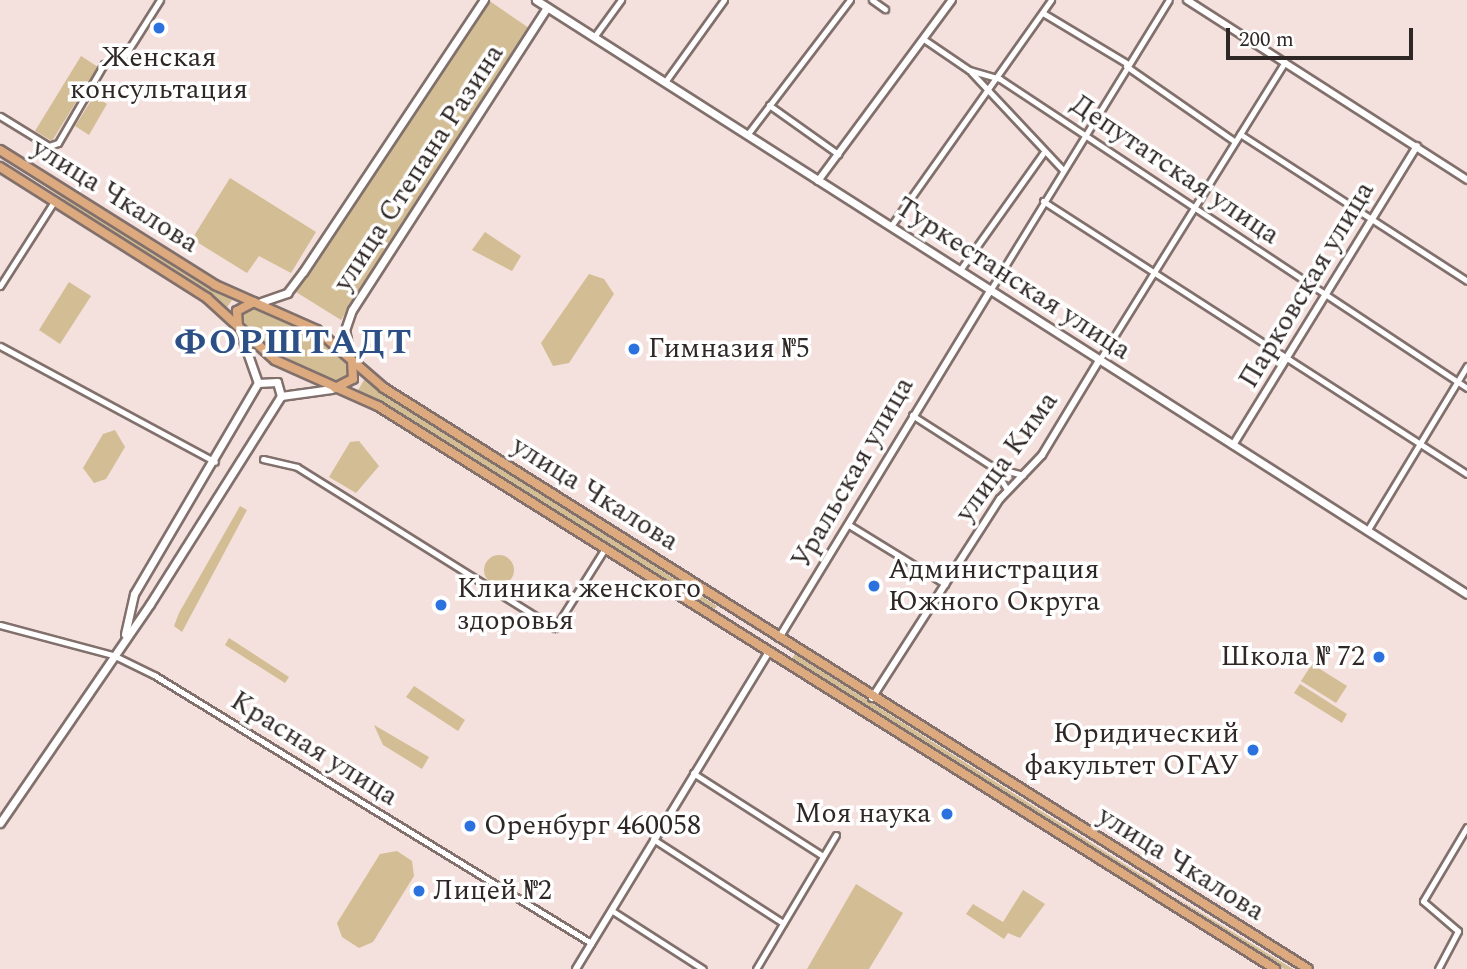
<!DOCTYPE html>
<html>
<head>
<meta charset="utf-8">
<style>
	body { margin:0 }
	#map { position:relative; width:1467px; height:969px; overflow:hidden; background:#f4e0dc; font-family:Spectral,serif }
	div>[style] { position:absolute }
	.green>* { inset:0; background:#d3bd94 }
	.round { border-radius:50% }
	.roads { filter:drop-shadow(2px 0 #81706c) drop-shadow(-2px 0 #81706c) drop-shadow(0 2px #81706c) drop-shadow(0 -2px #81706c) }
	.minor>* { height:5px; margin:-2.5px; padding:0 2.5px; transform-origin:2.5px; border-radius:2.5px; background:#fff }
	.tertiary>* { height:6px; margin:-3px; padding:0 3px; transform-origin:3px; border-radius:3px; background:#fff }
	.secondary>* { height:7px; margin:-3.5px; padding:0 3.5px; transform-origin:3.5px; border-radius:3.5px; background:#fff }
	.primary>* { height:8px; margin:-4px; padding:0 4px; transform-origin:4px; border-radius:4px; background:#ddaa7f }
	.dots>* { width:19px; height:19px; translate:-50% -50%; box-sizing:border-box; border:4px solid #fff; border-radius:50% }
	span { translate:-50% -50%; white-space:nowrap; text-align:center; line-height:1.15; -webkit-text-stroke:7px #fff; paint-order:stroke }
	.poi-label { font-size:28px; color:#2f2726 }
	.left { translate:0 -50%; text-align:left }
	.right { translate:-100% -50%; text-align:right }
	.street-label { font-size:28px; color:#2f2726 }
	.district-label { font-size:35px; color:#2c4f86; font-weight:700; letter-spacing:2px }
	.scale { position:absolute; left:1226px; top:28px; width:187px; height:32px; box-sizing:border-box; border:4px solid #2f2726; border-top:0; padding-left:9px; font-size:21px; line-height:24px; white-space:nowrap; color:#2f2726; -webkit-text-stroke:5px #fff; paint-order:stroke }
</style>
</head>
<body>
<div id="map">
	<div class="green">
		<i style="clip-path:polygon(488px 0,529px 28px,341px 320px,296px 292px)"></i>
		<i style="clip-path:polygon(81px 56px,98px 67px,52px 141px,35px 131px)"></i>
		<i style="clip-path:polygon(94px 96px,107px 104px,89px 135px,75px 126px)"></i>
		<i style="clip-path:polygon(0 156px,204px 285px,232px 300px,226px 309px)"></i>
		<i style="clip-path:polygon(230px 178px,316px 232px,291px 273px,259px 256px,247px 273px,192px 239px)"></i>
		<i style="clip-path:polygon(485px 232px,521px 256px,512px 271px,472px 250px)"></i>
		<i style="clip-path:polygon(589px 274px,604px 279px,614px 294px,569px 363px,553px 366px,541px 343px)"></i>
		<i style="clip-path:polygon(69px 282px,91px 296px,60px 344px,39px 330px)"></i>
		<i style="clip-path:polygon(256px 307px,329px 343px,349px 365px,347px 378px,333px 384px,261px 343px,241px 322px,243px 311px)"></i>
		<i style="clip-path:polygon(364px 380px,717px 606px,713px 611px,357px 392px)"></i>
		<i style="clip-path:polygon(115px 430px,125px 447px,106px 479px,94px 483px,83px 468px,103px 434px)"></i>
		<i style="clip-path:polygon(359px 441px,379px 466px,356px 493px,329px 477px,350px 442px)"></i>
		<i style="clip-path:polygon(240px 506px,247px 510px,182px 632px,174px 626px,179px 613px)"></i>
		<i class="round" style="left:484px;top:555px;width:30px;height:30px"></i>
		<i style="clip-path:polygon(229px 638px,289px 677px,285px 683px,225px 645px)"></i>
		<i style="clip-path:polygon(795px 654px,1157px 885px,1155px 889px,791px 660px)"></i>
		<i style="clip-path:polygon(1312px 664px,1347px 686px,1336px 703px,1301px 681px)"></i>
		<i style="clip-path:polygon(1300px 684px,1347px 714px,1342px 723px,1294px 693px)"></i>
		<i style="clip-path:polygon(414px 686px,465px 720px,458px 731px,406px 697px)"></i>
		<i style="clip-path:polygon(374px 725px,429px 757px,422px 769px,383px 745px)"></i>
		<i style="clip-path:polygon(397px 851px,412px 861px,414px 876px,373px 942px,359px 948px,342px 937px,337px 923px,380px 854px)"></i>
		<i style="clip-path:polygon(856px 884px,903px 913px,869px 969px,807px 969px)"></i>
		<i style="clip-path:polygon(1023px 890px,1045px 904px,1020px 938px,1008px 933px,1004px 939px,966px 914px,973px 904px,1003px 922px)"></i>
		<i style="clip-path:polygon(1167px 892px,1293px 969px,1284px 969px)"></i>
	</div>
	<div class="roads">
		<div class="minor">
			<i style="left:872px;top:0;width:16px;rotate:35deg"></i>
			<i style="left:1043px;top:13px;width:99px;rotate:31deg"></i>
			<i style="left:594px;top:37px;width:46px;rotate:-53.9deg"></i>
			<i style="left:925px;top:40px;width:53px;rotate:34.3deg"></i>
			<i style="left:969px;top:70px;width:32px;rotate:16deg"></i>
			<i style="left:1000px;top:79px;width:560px;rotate:33.49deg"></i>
			<i style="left:1126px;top:66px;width:131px;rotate:34.8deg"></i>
			<i style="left:971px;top:72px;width:133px;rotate:46.8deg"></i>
			<i style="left:665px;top:82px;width:101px;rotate:-54.3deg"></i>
			<i style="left:769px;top:105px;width:85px;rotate:35.4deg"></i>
			<i style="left:0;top:116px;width:57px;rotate:31.5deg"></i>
			<i style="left:49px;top:146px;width:9px;rotate:-18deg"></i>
			<i style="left:58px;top:143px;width:91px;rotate:-59.8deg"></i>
			<i style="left:104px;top:64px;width:18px;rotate:-13deg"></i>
			<i style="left:122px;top:60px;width:71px;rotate:-57.7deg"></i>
			<i style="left:1240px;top:134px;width:270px;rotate:32.9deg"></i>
			<i style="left:747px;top:135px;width:170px;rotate:-52.7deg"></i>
			<i style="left:1043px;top:201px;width:504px;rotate:32.78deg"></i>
			<i style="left:891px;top:226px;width:277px;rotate:-54.7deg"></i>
			<i style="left:960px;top:270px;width:143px;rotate:-54.6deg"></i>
			<i style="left:0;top:286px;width:102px;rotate:-57.4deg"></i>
			<i style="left:991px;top:289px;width:339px;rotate:-58.4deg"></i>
			<i style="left:0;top:346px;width:244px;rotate:28.3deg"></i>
			<i style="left:1100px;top:359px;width:350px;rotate:-58.1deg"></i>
			<i style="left:912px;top:415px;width:96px;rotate:32.7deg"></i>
			<i style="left:993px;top:467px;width:31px;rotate:15deg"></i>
			<i style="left:263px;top:459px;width:35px;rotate:13deg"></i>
			<i style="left:297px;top:467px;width:304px;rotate:32deg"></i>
			<i style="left:555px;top:628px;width:92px;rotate:-57.9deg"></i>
			<i style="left:993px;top:467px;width:26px;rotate:58deg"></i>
			<i style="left:849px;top:525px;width:113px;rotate:31.6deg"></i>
			<i style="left:1367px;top:531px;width:193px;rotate:-58.8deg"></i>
			<i style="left:0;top:625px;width:117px;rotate:14.9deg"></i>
			<i style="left:113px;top:655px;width:46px;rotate:26deg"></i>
			<i style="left:154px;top:675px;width:513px;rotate:31.52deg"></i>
			<i style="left:693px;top:773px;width:154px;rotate:32.6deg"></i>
			<i style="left:653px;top:839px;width:155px;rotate:32.9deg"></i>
			<i style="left:611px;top:910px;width:109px;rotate:32.7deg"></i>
			<i style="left:756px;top:969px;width:156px;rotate:-59.2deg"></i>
			<i style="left:1438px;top:969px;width:43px;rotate:-62.2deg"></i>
			<i style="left:1458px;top:931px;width:46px;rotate:-139.4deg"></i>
			<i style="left:1423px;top:901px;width:86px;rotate:-59.3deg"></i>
		</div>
		<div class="tertiary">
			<i style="left:1187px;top:0;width:333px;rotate:32.7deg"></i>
			<i style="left:818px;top:181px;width:225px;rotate:-53.5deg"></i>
			<i style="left:1233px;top:445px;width:351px;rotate:-58.4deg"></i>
			<i style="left:779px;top:638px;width:408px;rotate:-58.7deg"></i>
			<i style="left:872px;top:698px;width:237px;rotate:-57.3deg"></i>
			<i style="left:1000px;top:499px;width:61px;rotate:-46.3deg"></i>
			<i style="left:1042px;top:455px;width:112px;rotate:-58.9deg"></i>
			<i style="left:576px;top:969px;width:371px;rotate:-58.7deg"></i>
		</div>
		<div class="secondary">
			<i style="left:536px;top:0;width:1104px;rotate:32.54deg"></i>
			<i style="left:261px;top:302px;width:28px;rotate:-19deg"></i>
			<i style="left:287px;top:293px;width:26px;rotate:-53deg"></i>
			<i style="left:303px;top:272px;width:327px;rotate:-56.4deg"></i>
			<i style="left:350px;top:357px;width:27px;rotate:-100deg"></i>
			<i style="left:345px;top:330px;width:21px;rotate:-71deg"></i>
			<i style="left:352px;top:310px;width:360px;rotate:-57.2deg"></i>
			<i style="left:258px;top:383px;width:19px;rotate:-3deg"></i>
			<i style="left:277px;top:382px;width:15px;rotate:74deg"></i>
			<i style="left:125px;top:634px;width:41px;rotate:-77.3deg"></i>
			<i style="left:134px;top:594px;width:245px;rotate:-59.6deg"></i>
			<i style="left:258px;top:383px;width:57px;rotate:-109.4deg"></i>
			<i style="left:0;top:823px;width:265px;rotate:-55.6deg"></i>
			<i style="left:150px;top:604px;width:246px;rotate:-57.8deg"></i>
			<i style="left:281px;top:396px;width:51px;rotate:-7.8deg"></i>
		</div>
		<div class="primary">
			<i style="left:0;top:150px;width:254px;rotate:32.1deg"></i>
			<i style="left:215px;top:285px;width:111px;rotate:23.8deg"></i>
			<i style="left:317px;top:330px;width:89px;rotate:40.9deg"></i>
			<i style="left:384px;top:388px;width:1091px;rotate:32.16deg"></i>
			<i style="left:0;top:167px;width:245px;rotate:32.3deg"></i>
			<i style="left:207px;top:298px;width:92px;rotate:42.4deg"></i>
			<i style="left:275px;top:360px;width:113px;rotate:24.1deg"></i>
			<i style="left:378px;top:406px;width:1059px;rotate:32.11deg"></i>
			<i style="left:238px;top:326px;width:15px;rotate:-94deg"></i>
			<i style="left:237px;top:311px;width:19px;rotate:-28deg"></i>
			<i style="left:335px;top:388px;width:20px;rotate:-27deg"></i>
			<i style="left:353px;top:379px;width:18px;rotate:-93deg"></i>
		</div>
	</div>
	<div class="dots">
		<i style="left:159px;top:28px;background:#2c72df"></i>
		<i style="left:634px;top:349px;background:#2c72df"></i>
		<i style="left:874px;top:586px;background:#2c72df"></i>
		<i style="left:441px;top:605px;background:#2c72df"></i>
		<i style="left:1379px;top:657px;background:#2c72df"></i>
		<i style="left:1253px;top:750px;background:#2c72df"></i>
		<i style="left:947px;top:814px;background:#2c72df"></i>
		<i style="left:470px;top:826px;background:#2c72df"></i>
		<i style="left:419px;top:891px;background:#2c72df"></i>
	</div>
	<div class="poi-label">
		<span style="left:159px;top:74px">Женская<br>консультация</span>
		<span class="left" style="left:648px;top:349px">Гимназия №5</span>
		<span class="left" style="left:888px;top:586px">Администрация<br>Южного Округа</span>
		<span class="left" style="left:457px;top:605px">Клиника женского<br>здоровья</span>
		<span class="right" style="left:1365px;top:657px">Школа № 72</span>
		<span class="right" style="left:1239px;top:750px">Юридический<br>факультет ОГАУ</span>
		<span class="right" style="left:931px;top:814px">Моя наука</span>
		<span class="left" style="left:484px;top:826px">Оренбург 460058</span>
		<span class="left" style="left:433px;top:891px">Лицей №2</span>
	</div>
	<div class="street-label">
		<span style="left:419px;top:168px;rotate:-57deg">улица Степана Разина</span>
		<span style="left:1175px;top:170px;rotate:34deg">Депутатская улица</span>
		<span style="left:115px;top:196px;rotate:32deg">улица Чкалова</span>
		<span style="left:1013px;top:279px;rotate:33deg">Туркестанская улица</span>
		<span style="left:1307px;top:285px;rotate:-59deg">Парковская улица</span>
		<span style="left:1007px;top:457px;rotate:-54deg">улица Кима</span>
		<span style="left:853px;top:473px;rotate:-60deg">Уральская улица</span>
		<span style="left:595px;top:494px;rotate:32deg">улица Чкалова</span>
		<span style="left:314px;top:749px;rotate:32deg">Красная улица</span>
		<span style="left:1181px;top:864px;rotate:32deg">улица Чкалова</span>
	</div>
	<div class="district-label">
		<span style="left:294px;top:343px">ФОРШТАДТ</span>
	</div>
	<div class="scale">200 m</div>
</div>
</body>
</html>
